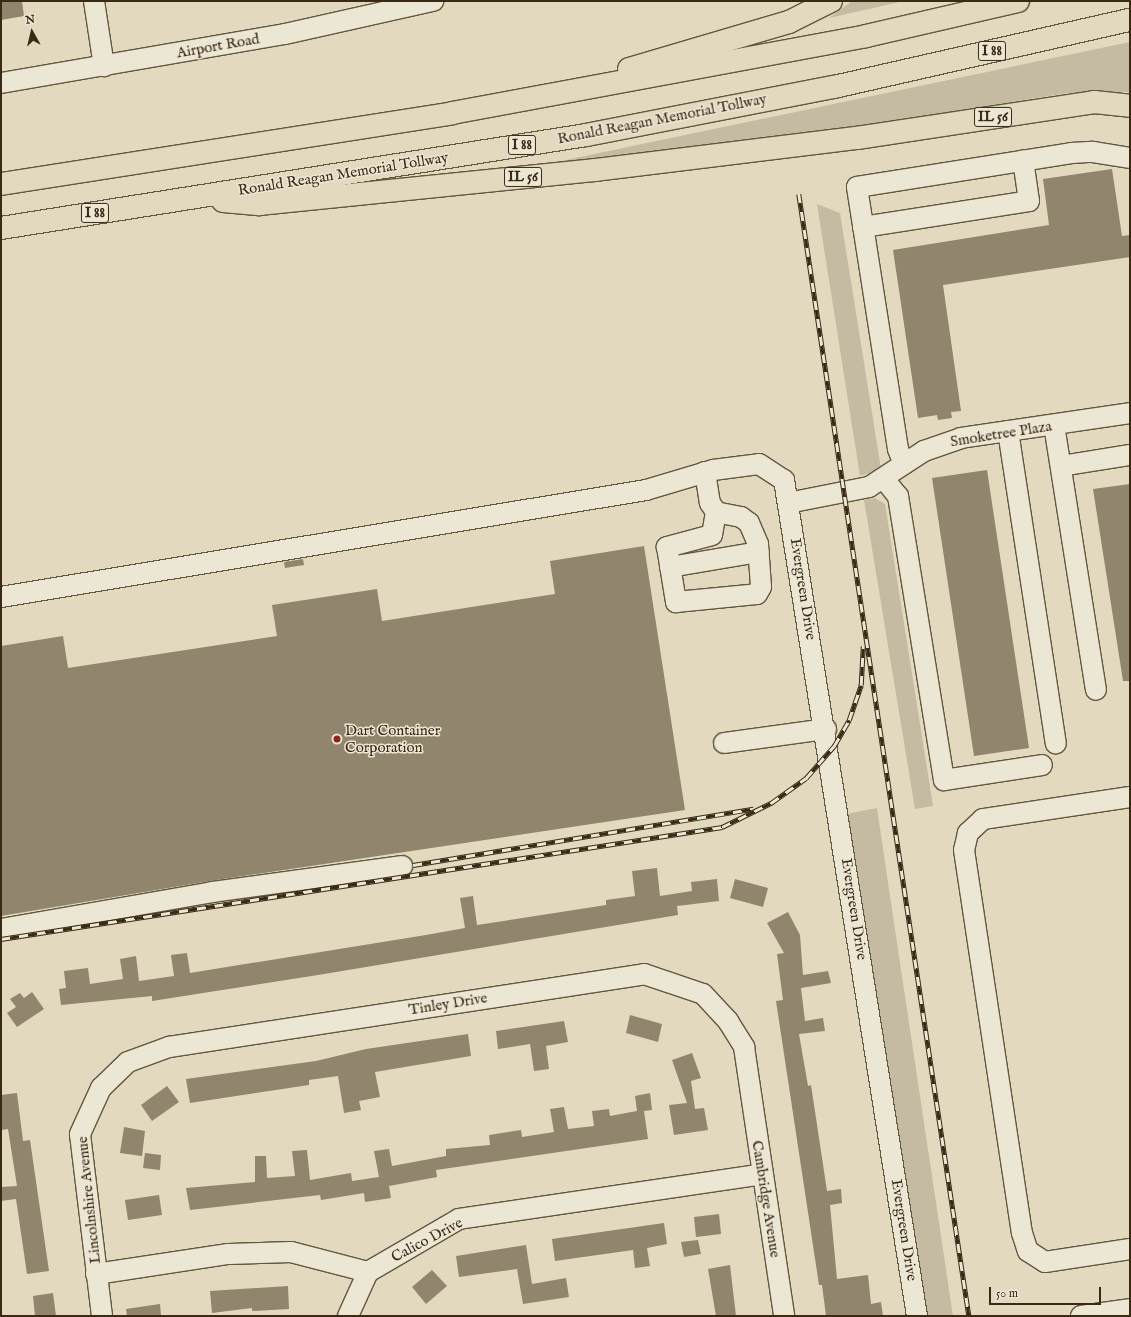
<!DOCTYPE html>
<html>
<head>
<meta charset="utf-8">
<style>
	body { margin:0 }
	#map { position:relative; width:1131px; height:1317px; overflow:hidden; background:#e2d9bf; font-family:"IM FELL English",serif }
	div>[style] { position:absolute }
	.green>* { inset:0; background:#c5bba2 }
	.building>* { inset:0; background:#91856d }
	.roads { filter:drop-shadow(1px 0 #64563f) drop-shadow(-1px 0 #64563f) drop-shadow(0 1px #64563f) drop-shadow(0 -1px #64563f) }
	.minor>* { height:20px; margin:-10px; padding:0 10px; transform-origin:10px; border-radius:10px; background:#ece6d5 }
	.highway>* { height:22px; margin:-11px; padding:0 11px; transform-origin:11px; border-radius:11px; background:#e2d9bf }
	.rail>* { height:4.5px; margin-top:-2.25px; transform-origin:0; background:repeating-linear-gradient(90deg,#ece6d5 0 9px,#3a2a14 0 18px); box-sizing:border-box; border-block:1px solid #3a2a14 }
	.dots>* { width:11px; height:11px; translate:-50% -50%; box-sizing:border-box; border:2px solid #ece6d5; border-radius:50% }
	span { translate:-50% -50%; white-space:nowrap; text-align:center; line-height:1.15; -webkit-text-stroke:3px #ece6d5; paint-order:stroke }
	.shield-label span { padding:1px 3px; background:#ece6d5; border:1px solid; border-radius:3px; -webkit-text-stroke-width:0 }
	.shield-label { font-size:14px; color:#3a2a14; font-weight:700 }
	.street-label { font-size:15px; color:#3a2a14 }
	.poi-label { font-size:15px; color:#3a2a14 }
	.left { translate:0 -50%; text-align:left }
	.frame { position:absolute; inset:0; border:2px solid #3a2a14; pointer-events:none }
	.north { position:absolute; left:12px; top:12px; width:40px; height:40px; -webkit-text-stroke:3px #ece6d5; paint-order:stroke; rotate:352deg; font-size:11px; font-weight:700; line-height:16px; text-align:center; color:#3a2a14 }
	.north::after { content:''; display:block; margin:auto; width:14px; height:18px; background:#3a2a14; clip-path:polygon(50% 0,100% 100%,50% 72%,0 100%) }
	.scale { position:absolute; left:989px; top:1287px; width:112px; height:18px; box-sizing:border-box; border:2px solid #3a2a14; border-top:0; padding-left:5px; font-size:12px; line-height:14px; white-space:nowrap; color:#3a2a14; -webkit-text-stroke:3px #ece6d5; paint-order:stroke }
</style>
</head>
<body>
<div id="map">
	<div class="green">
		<i style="clip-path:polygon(852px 1px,904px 1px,829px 18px)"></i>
		<i style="clip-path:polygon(1130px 42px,1130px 92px,1068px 93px,868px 125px,562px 165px,561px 161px)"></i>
		<i style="clip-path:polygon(817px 204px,840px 213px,881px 469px,860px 476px)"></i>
		<i style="clip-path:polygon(875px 498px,885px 504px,933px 806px,915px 809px,864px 500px)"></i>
		<i style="clip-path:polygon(877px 808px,887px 876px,953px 1316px,928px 1316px,846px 814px)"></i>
	</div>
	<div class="building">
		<i style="clip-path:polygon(1px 1px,22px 1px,24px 16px,1px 20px)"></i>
		<i style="clip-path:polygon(1112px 169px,1122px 236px,1130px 235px,1130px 257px,943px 285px,961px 411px,951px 412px,952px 418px,938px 420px,937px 415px,918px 418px,893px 250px,1049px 225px,1043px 179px)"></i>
		<i style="clip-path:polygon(987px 470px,1029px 748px,974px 756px,932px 478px)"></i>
		<i style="clip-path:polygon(1130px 484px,1130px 681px,1123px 681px,1093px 489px)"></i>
		<i style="clip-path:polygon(644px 546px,685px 810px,210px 881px,1px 916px,1px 646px,63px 636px,68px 668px,277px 636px,272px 605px,377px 589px,382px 621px,555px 594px,550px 561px)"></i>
		<i style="clip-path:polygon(303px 559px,304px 565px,285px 568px,284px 562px)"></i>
		<i style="clip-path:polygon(657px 868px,660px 896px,692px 891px,691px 882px,717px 879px,719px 901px,677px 906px,678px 915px,318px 975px,152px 1001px,152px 996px,61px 1005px,59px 989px,66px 988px,64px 971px,88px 968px,90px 984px,123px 979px,120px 959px,136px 956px,139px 981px,174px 976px,171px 955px,187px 953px,190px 973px,426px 935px,465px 928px,460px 898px,473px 896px,477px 925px,606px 905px,606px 900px,635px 896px,632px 871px)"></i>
		<i style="clip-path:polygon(735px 879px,768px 888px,763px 907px,730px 898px)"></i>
		<i style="clip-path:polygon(788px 912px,800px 935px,803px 975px,828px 971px,831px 983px,801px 988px,805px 1021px,823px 1018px,825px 1031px,799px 1034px,808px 1086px,811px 1085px,827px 1191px,841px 1189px,842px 1203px,830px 1205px,837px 1279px,868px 1275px,871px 1304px,881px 1302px,883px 1316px,826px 1316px,822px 1285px,819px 1285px,776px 1001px,783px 1000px,777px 954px,784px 953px,767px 923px)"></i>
		<i style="clip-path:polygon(32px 992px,44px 1009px,17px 1027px,7px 1013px,16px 1007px,10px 999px,20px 993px,24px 998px)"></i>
		<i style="clip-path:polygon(630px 1015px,662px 1024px,658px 1042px,626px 1033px)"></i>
		<i style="clip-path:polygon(564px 1021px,568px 1042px,546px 1046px,549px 1069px,534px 1071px,530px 1044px,498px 1049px,496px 1031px)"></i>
		<i style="clip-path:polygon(468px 1034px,471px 1056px,375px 1072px,380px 1097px,359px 1101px,361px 1110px,344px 1113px,338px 1076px,309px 1080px,309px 1085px,190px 1103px,186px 1079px,316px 1061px,366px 1049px)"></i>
		<i style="clip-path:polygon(692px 1053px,701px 1078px,691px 1081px,695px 1109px,704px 1108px,708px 1130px,674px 1135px,669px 1105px,687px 1103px,672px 1060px)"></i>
		<i style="clip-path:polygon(167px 1086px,179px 1102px,152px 1121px,141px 1105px)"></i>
		<i style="clip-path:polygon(17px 1093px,23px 1141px,30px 1140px,49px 1271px,27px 1274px,16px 1199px,1px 1201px,1px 1187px,17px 1186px,8px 1129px,1px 1130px,1px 1095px)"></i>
		<i style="clip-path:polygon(650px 1093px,652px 1110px,644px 1111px,648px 1139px,436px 1170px,437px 1177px,389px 1186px,391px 1198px,365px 1202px,364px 1193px,321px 1200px,320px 1195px,190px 1210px,186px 1188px,255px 1182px,255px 1156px,266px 1156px,267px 1178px,295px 1176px,292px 1151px,307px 1150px,310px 1180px,351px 1173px,352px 1181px,379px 1177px,374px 1151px,389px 1149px,392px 1166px,446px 1156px,446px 1149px,490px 1145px,489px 1135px,521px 1130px,522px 1137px,554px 1132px,550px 1109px,564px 1107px,568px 1129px,594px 1126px,592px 1111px,609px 1109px,610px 1116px,637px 1111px,635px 1096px)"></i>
		<i style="clip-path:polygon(124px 1127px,145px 1131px,142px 1156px,120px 1153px)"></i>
		<i style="clip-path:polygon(145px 1153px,161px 1155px,160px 1170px,143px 1168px)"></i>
		<i style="clip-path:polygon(159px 1195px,162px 1215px,128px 1220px,125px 1200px)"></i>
		<i style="clip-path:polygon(719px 1214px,721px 1234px,696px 1237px,694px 1217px)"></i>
		<i style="clip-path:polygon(664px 1223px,667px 1244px,647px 1248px,650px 1266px,635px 1268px,633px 1250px,555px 1261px,552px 1239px)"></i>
		<i style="clip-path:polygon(698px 1240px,701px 1254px,684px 1257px,681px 1242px)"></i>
		<i style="clip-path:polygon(526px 1245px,532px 1284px,566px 1278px,569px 1297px,523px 1304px,517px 1269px,459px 1277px,456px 1256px)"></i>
		<i style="clip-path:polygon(730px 1265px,736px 1316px,716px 1316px,708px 1269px)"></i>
		<i style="clip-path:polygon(432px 1270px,447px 1286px,426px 1304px,412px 1287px)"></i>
		<i style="clip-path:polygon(288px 1286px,289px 1309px,252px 1311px,252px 1308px,212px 1313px,210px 1291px)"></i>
		<i style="clip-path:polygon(53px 1293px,56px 1316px,35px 1316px,33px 1296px)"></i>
		<i style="clip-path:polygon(160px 1304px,161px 1316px,127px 1316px,126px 1309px)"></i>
	</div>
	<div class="roads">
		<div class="minor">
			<i style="left:94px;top:1px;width:66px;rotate:81.3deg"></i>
			<i style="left:1px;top:83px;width:288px;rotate:-9.8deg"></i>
			<i style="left:285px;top:34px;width:152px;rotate:-12.6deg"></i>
			<i style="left:863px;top:227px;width:168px;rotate:-8.9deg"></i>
			<i style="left:1029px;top:201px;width:41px;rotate:-98.3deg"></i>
			<i style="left:1054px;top:425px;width:268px;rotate:81deg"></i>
			<i style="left:1008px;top:431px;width:316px;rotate:81.3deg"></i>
			<i style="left:904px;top:464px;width:16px;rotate:-112deg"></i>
			<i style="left:898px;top:449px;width:265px;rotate:-98.9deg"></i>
			<i style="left:857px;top:187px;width:217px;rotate:-9deg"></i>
			<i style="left:1071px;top:153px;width:22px;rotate:-3deg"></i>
			<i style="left:1093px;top:152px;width:37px;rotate:9deg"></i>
			<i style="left:1061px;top:466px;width:70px;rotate:-9.1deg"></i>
			<i style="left:705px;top:472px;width:31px;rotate:81deg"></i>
			<i style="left:710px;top:503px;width:11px;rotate:56deg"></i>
			<i style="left:716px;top:512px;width:23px;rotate:100deg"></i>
			<i style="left:712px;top:535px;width:47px;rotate:165.1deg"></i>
			<i style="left:667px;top:547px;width:56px;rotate:80.7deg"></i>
			<i style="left:676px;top:602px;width:81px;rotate:-5.6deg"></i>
			<i style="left:757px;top:594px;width:8px;rotate:-60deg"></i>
			<i style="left:761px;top:587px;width:43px;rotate:-94deg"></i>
			<i style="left:758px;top:544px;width:23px;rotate:-113deg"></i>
			<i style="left:749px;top:523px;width:10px;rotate:-143deg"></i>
			<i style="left:741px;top:517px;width:25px;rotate:-169deg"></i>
			<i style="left:884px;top:479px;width:22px;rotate:51deg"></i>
			<i style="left:898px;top:496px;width:288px;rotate:80.8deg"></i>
			<i style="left:944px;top:780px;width:99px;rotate:-8.7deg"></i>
			<i style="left:788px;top:503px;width:83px;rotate:-11.2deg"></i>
			<i style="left:869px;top:487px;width:66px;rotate:-33.2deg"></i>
			<i style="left:924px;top:451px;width:39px;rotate:-19deg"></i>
			<i style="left:961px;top:438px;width:171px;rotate:-8.4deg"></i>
			<i style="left:670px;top:567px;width:90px;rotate:-9.6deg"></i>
			<i style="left:1px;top:597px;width:654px;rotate:-9.42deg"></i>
			<i style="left:646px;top:490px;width:70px;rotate:-16.6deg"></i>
			<i style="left:713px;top:470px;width:46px;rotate:-7.4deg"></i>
			<i style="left:759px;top:464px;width:30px;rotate:33deg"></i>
			<i style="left:784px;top:480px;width:847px;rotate:80.96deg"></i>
			<i style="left:724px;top:743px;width:103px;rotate:-7.8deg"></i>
			<i style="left:1130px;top:797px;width:149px;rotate:171.5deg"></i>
			<i style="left:983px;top:819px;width:21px;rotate:137deg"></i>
			<i style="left:968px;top:833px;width:17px;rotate:103deg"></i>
			<i style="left:964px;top:850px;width:387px;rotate:81.4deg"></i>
			<i style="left:1022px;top:1233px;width:19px;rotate:72deg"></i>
			<i style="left:1028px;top:1251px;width:20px;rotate:33deg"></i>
			<i style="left:1045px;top:1262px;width:86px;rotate:-8.7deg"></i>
			<i style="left:1px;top:929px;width:214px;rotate:-9.9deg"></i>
			<i style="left:212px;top:892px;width:192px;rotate:-7.8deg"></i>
			<i style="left:96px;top:1274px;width:134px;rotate:-8.6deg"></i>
			<i style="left:229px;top:1254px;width:62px;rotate:-1.8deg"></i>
			<i style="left:291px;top:1252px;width:80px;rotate:14.6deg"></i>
			<i style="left:368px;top:1272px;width:105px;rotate:-30.2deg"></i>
			<i style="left:459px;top:1219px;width:306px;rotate:-8.4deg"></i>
			<i style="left:102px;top:1316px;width:183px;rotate:-96.9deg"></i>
			<i style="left:80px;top:1134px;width:51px;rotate:-65.5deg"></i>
			<i style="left:101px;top:1088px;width:37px;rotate:-44deg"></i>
			<i style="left:128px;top:1062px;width:44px;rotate:-20.1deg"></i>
			<i style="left:169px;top:1047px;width:481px;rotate:-8.7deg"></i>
			<i style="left:644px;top:974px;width:62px;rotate:18.7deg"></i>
			<i style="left:703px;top:994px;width:37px;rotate:47deg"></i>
			<i style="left:728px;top:1021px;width:31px;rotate:58deg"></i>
			<i style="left:744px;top:1047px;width:272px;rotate:81.5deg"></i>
			<i style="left:348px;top:1316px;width:48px;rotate:-65.6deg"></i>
			<i style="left:1081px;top:1316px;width:49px;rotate:-8.1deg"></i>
		</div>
		<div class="highway">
			<i style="left:629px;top:69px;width:167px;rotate:-16.4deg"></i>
			<i style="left:789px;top:22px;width:47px;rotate:-26.6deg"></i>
			<i style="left:1px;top:184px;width:457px;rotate:-8.9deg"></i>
			<i style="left:452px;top:113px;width:421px;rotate:-10.5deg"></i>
			<i style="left:866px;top:36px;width:156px;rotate:-13deg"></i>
			<i style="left:223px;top:201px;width:37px;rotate:5deg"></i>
			<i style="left:260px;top:204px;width:337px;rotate:-5.8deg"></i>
			<i style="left:595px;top:170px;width:264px;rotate:-7deg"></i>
			<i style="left:857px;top:138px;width:240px;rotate:-8.6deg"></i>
			<i style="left:1094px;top:102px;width:36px;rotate:6deg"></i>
			<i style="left:1px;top:228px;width:592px;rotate:-9.03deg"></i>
			<i style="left:586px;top:135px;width:253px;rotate:-11deg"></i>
			<i style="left:834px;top:87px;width:303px;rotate:-12.8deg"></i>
		</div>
	</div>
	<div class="rail">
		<i style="left:799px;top:194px;width:1135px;rotate:81.38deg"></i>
		<i style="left:413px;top:865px;width:345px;rotate:-9.4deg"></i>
		<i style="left:1px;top:939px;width:730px;rotate:-8.83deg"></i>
		<i style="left:722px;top:827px;width:55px;rotate:-26.1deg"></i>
		<i style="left:771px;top:803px;width:43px;rotate:-35.5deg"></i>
		<i style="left:806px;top:778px;width:43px;rotate:-48.8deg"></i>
		<i style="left:834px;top:746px;width:30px;rotate:-60deg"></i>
		<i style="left:849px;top:720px;width:37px;rotate:-71deg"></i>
		<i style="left:861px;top:685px;width:39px;rotate:-87deg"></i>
	</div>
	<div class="dots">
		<i style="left:337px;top:739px;background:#8f2418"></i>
	</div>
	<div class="shield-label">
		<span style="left:992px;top:51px">I 88</span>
		<span style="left:993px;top:117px">IL 56</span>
		<span style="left:522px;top:145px">I 88</span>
		<span style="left:523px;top:177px">IL 56</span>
		<span style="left:95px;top:213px">I 88</span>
	</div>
	<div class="street-label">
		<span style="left:218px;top:46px;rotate:-10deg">Airport Road</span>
		<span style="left:662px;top:119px;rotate:-11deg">Ronald Reagan Memorial Tollway</span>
		<span style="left:343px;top:174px;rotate:-9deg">Ronald Reagan Memorial Tollway</span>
		<span style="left:1001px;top:434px;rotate:-9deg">Smoketree Plaza</span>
		<span style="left:803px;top:589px;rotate:81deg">Evergreen Drive</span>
		<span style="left:854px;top:909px;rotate:81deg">Evergreen Drive</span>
		<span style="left:448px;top:1004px;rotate:-9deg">Tinley Drive</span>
		<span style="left:766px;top:1199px;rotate:81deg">Cambridge Avenue</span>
		<span style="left:89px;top:1200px;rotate:-96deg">Lincolnshire Avenue</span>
		<span style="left:904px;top:1230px;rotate:81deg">Evergreen Drive</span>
		<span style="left:427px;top:1240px;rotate:-28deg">Calico Drive</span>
	</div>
	<div class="poi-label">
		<span class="left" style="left:345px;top:739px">Dart Container<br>Corporation</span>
	</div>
	<div class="frame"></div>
	<div class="north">N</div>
	<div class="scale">50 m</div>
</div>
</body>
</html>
